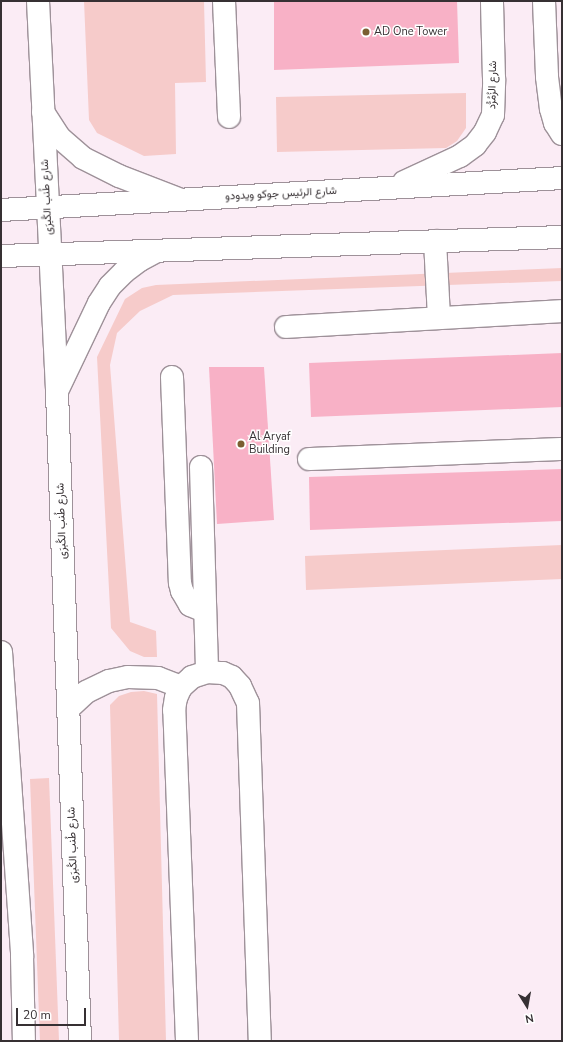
<!DOCTYPE html>
<html>
<head>
<meta charset="utf-8">
<style>
	body { margin:0 }
	#map { position:relative; width:563px; height:1042px; overflow:hidden; background:#fbecf5; font-family:"Nunito Sans",Vazirmatn,sans-serif }
	div>[style] { position:absolute }
	.green>* { inset:0; background:#f6cbca }
	.building>* { inset:0; background:#f8b1c6 }
	.roads { filter:drop-shadow(1px 0 #9e9199) drop-shadow(-1px 0 #9e9199) drop-shadow(0 1px #9e9199) drop-shadow(0 -1px #9e9199) }
	.minor>* { height:22px; margin:-11px; padding:0 11px; transform-origin:11px; border-radius:11px; background:#fff }
	.major>* { height:22px; margin:-11px; padding:0 11px; transform-origin:11px; border-radius:11px; background:#fff }
	.dots>* { width:11px; height:11px; translate:-50% -50%; box-sizing:border-box; border:2px solid #fff; border-radius:50% }
	span { translate:-50% -50%; white-space:nowrap; text-align:center; line-height:1.15; -webkit-text-stroke:3px #fff; paint-order:stroke }
	.poi-label { font-size:11px; color:#363033 }
	.left { translate:0 -50%; text-align:left }
	.street-label { font-size:11px; color:#363033 }
	.frame { position:absolute; inset:0; border:2px solid #363033; pointer-events:none }
	.north { position:absolute; left:507px; top:986px; width:40px; height:40px; -webkit-text-stroke:3px #fff; paint-order:stroke; rotate:169deg; font-size:11px; font-weight:700; line-height:16px; text-align:center; color:#363033 }
	.north::after { content:''; display:block; margin:auto; width:14px; height:18px; background:#363033; clip-path:polygon(50% 0,100% 100%,50% 72%,0 100%) }
	.scale { position:absolute; left:16px; top:1008px; width:70px; height:18px; box-sizing:border-box; border:2px solid #363033; border-top:0; padding-left:5px; font-size:12px; line-height:14px; white-space:nowrap; color:#363033; -webkit-text-stroke:3px #fff; paint-order:stroke }
</style>
</head>
<body>
<div id="map">
	<div class="green">
		<i style="clip-path:polygon(84px 1px,204px 1px,206px 82px,175px 83px,176px 154px,144px 156px,97px 133px,89px 120px)"></i>
		<i style="clip-path:polygon(466px 93px,466px 128px,457px 141px,446px 148px,277px 152px,276px 97px)"></i>
		<i style="clip-path:polygon(562px 268px,562px 281px,173px 295px,140px 311px,117px 333px,110px 365px,130px 622px,156px 631px,157px 657px,144px 657px,130px 651px,111px 628px,97px 357px,125px 299px,142px 288px,156px 285px)"></i>
		<i style="clip-path:polygon(562px 545px,562px 579px,306px 590px,305px 556px)"></i>
		<i style="clip-path:polygon(144px 691px,157px 694px,166px 1041px,119px 1041px,110px 705px,119px 696px,131px 692px)"></i>
		<i style="clip-path:polygon(49px 778px,59px 1041px,40px 1041px,30px 779px)"></i>
	</div>
	<div class="building">
		<i style="clip-path:polygon(274px 1px,457px 1px,459px 63px,274px 70px)"></i>
		<i style="clip-path:polygon(562px 353px,562px 407px,311px 417px,309px 363px)"></i>
		<i style="clip-path:polygon(209px 367px,264px 367px,274px 520px,217px 524px)"></i>
		<i style="clip-path:polygon(562px 469px,562px 521px,310px 530px,309px 477px)"></i>
	</div>
	<div class="roads">
		<div class="minor">
			<i style="left:224px;top:1px;width:116px;rotate:87.5deg"></i>
			<i style="left:544px;top:1px;width:76px;rotate:87.7deg"></i>
			<i style="left:547px;top:77px;width:32px;rotate:83deg"></i>
			<i style="left:551px;top:109px;width:15px;rotate:74deg"></i>
			<i style="left:555px;top:123px;width:13px;rotate:58deg"></i>
			<i style="left:404px;top:182px;width:62px;rotate:-24.9deg"></i>
			<i style="left:460px;top:156px;width:19px;rotate:-36deg"></i>
			<i style="left:475px;top:145px;width:16px;rotate:-52deg"></i>
			<i style="left:485px;top:132px;width:19px;rotate:-65deg"></i>
			<i style="left:493px;top:115px;width:36px;rotate:-88deg"></i>
			<i style="left:494px;top:79px;width:78px;rotate:-91.5deg"></i>
			<i style="left:1px;top:210px;width:562px;rotate:-3.26deg"></i>
			<i style="left:435px;top:241px;width:77px;rotate:87deg"></i>
			<i style="left:1px;top:256px;width:561px;rotate:-1.94deg"></i>
			<i style="left:286px;top:327px;width:276px;rotate:-3.3deg"></i>
			<i style="left:172px;top:377px;width:206px;rotate:87.8deg"></i>
			<i style="left:180px;top:583px;width:8px;rotate:76deg"></i>
			<i style="left:182px;top:591px;width:16px;rotate:60deg"></i>
			<i style="left:190px;top:605px;width:16px;rotate:22deg"></i>
			<i style="left:309px;top:459px;width:253px;rotate:-2.3deg"></i>
			<i style="left:201px;top:467px;width:205px;rotate:88.3deg"></i>
			<i style="left:68px;top:709px;width:25px;rotate:-43deg"></i>
			<i style="left:86px;top:692px;width:25px;rotate:-26deg"></i>
			<i style="left:109px;top:681px;width:19px;rotate:-12deg"></i>
			<i style="left:128px;top:677px;width:30px;rotate:2deg"></i>
			<i style="left:158px;top:678px;width:25px;rotate:21deg"></i>
			<i style="left:187px;top:1041px;width:331px;rotate:-92.2deg"></i>
			<i style="left:174px;top:710px;width:12px;rotate:-81deg"></i>
			<i style="left:176px;top:698px;width:12px;rotate:-66deg"></i>
			<i style="left:181px;top:687px;width:15px;rotate:-42deg"></i>
			<i style="left:192px;top:677px;width:16px;rotate:-18deg"></i>
			<i style="left:207px;top:672px;width:16px;rotate:4deg"></i>
			<i style="left:223px;top:673px;width:10px;rotate:24deg"></i>
			<i style="left:232px;top:677px;width:12px;rotate:48deg"></i>
			<i style="left:240px;top:686px;width:19px;rotate:65deg"></i>
			<i style="left:248px;top:703px;width:338px;rotate:88deg"></i>
		</div>
		<div class="major">
			<i style="left:38px;top:1px;width:391px;rotate:87.2deg"></i>
			<i style="left:57px;top:392px;width:649px;rotate:87.97deg"></i>
			<i style="left:43px;top:112px;width:30px;rotate:57deg"></i>
			<i style="left:59px;top:137px;width:32px;rotate:41deg"></i>
			<i style="left:83px;top:158px;width:40px;rotate:26.6deg"></i>
			<i style="left:119px;top:176px;width:66px;rotate:21.2deg"></i>
			<i style="left:58px;top:389px;width:95px;rotate:-64.5deg"></i>
			<i style="left:99px;top:303px;width:20px;rotate:-57deg"></i>
			<i style="left:110px;top:286px;width:20px;rotate:-45deg"></i>
			<i style="left:124px;top:272px;width:20px;rotate:-37deg"></i>
			<i style="left:140px;top:260px;width:19px;rotate:-28deg"></i>
			<i style="left:1px;top:652px;width:305px;rotate:86deg"></i>
			<i style="left:22px;top:956px;width:85px;rotate:88.7deg"></i>
		</div>
	</div>
	<div class="dots">
		<i style="left:366px;top:32px;background:#7b5f32"></i>
		<i style="left:241px;top:444px;background:#7b5f32"></i>
	</div>
	<div class="poi-label">
		<span class="left" style="left:374px;top:32px">AD One Tower</span>
		<span class="left" style="left:249px;top:444px">Al Aryaf<br>Building</span>
	</div>
	<div class="street-label">
		<span style="left:493px;top:85px;rotate:-89deg">شارع الزُمُرُّد</span>
		<span style="left:281px;top:194px;rotate:-3deg">شارع الرئيس جوكو ويدودو</span>
		<span style="left:47px;top:197px;rotate:-93deg">شارع طُنب الكُبرَى</span>
		<span style="left:62px;top:521px;rotate:-92deg">شارع طُنب الكُبرَى</span>
		<span style="left:73px;top:845px;rotate:-92deg">شارع طُنب الكُبرَى</span>
	</div>
	<div class="frame"></div>
	<div class="north">N</div>
	<div class="scale">20 m</div>
</div>
</body>
</html>
